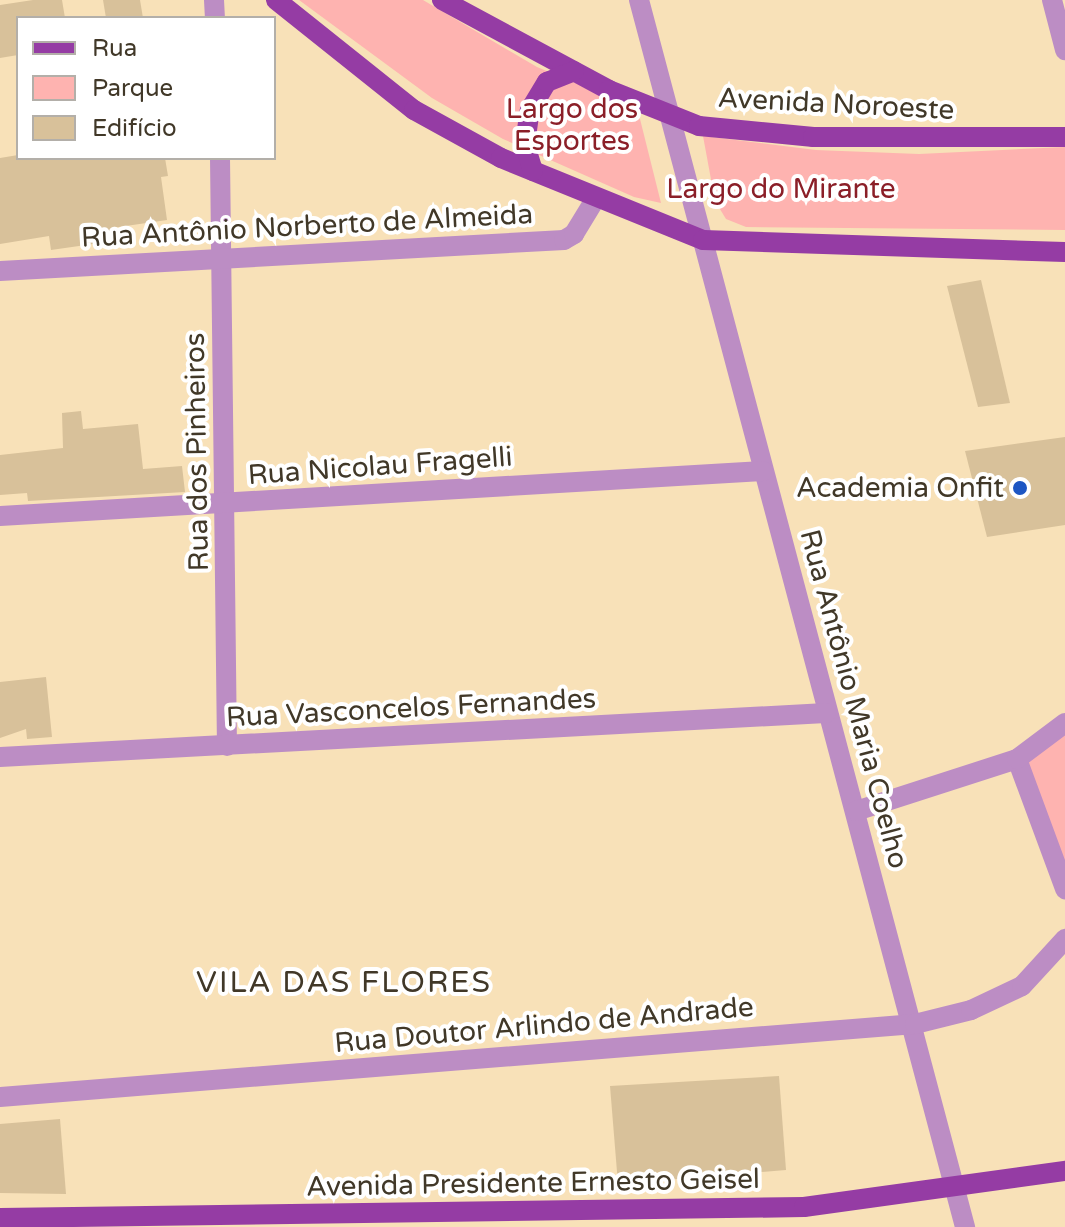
<!DOCTYPE html>
<html>
<head>
<meta charset="utf-8">
<style>
	body { margin:0 }
	#map { position:relative; width:1065px; height:1227px; overflow:hidden; background:#f8e1b8; font-family:"Varela Round",sans-serif }
	div>[style] { position:absolute }
	.green>* { inset:0; background:#feb3b0 }
	.building>* { inset:0; background:#d8c19a }
	.minor>* { height:20px; margin:-10px; padding:0 10px; transform-origin:10px; border-radius:10px; background:#bc8dc4 }
	.major>* { height:20px; margin:-10px; padding:0 10px; transform-origin:10px; border-radius:10px; background:#953ca4 }
	.dots>* { width:22px; height:22px; translate:-50% -50%; box-sizing:border-box; border:4px solid #fff; border-radius:50% }
	span { translate:-50% -50%; white-space:nowrap; text-align:center; line-height:1.15; -webkit-text-stroke:8px #fff; paint-order:stroke }
	.street-label { font-size:28px; color:#413828 }
	.park-label { font-size:28px; color:#8b1f28 }
	.poi-label { font-size:28px; color:#413828 }
	.right { translate:-100% -50%; text-align:right }
	.neighbourhood-label { font-size:30px; color:#413828; letter-spacing:2px }
	.legend { position:absolute; left:16px; top:16px; width:260px; height:144px; box-sizing:border-box; background:#fff; border:2px solid #b3afa9; margin:0; padding:10px 14px; list-style:none; font-size:24px; color:#413828 }
	.legend li { display:flex; align-items:center; gap:16px; height:40px }
	.legend b { width:40px; border:2px solid #b3afa9 }
</style>
</head>
<body>
<div id="map">
	<div class="green">
		<i style="clip-path:polygon(299px 0,423px 0,537px 67px,607px 96px,640px 119px,661px 203px,634px 197px,503px 139px,432px 98px)"></i>
		<i style="clip-path:polygon(703px 136px,816px 150px,919px 154px,1065px 147px,1065px 230px,746px 227px,726px 219px,715px 201px)"></i>
		<i style="clip-path:polygon(1065px 723px,1065px 889px,1017px 759px)"></i>
	</div>
	<div class="building">
		<i style="clip-path:polygon(33px 0,62px 0,65px 18px,18px 18px,18px 55px,0 58px,0 5px)"></i>
		<i style="clip-path:polygon(103px 0,140px 0,143px 18px,106px 18px)"></i>
		<i style="clip-path:polygon(18px 155px,165px 158px,168px 176px,161px 177px,167px 220px,112px 228px,114px 241px,51px 250px,49px 236px,0 244px,0 158px)"></i>
		<i style="clip-path:polygon(981px 280px,1010px 403px,978px 407px,947px 286px)"></i>
		<i style="clip-path:polygon(81px 411px,83px 429px,138px 424px,143px 469px,182px 466px,185px 492px,28px 501px,27px 493px,0 495px,0 455px,63px 448px,62px 413px)"></i>
		<i style="clip-path:polygon(1065px 437px,1065px 525px,987px 537px,965px 451px)"></i>
		<i style="clip-path:polygon(46px 677px,52px 737px,27px 739px,26px 729px,0 738px,0 682px)"></i>
		<i style="clip-path:polygon(779px 1076px,786px 1170px,618px 1184px,610px 1086px)"></i>
		<i style="clip-path:polygon(60px 1119px,66px 1194px,0 1193px,0 1124px)"></i>
	</div>
	<div class="minor">
		<i style="left:214px;top:0;width:18px;rotate:87deg"></i>
		<i style="left:639px;top:0;width:1270px;rotate:75.12deg"></i>
		<i style="left:1052px;top:0;width:52px;rotate:75.4deg"></i>
		<i style="left:220px;top:158px;width:588px;rotate:89.32deg"></i>
		<i style="left:0;top:271px;width:565px;rotate:-3.15deg"></i>
		<i style="left:564px;top:240px;width:12px;rotate:-31deg"></i>
		<i style="left:574px;top:234px;width:42px;rotate:-58.6deg"></i>
		<i style="left:0;top:516px;width:764px;rotate:-3.38deg"></i>
		<i style="left:0;top:757px;width:827px;rotate:-3.05deg"></i>
		<i style="left:1017px;top:759px;width:139px;rotate:69.7deg"></i>
		<i style="left:856px;top:811px;width:169px;rotate:-17.9deg"></i>
		<i style="left:1017px;top:759px;width:60px;rotate:-36.9deg"></i>
		<i style="left:0;top:1097px;width:918px;rotate:-4.56deg"></i>
		<i style="left:915px;top:1024px;width:58px;rotate:-14deg"></i>
		<i style="left:971px;top:1010px;width:56px;rotate:-25.2deg"></i>
		<i style="left:1022px;top:986px;width:64px;rotate:-47.5deg"></i>
	</div>
	<div class="major">
		<i style="left:276px;top:0;width:176px;rotate:38.6deg"></i>
		<i style="left:414px;top:110px;width:99px;rotate:28.9deg"></i>
		<i style="left:501px;top:158px;width:218px;rotate:22.1deg"></i>
		<i style="left:703px;top:240px;width:362px;rotate:1.9deg"></i>
		<i style="left:442px;top:0;width:190px;rotate:28.3deg"></i>
		<i style="left:609px;top:90px;width:97px;rotate:21.8deg"></i>
		<i style="left:699px;top:126px;width:115px;rotate:5.5deg"></i>
		<i style="left:813px;top:137px;width:252px"></i>
		<i style="left:533px;top:171px;width:28px;rotate:-107deg"></i>
		<i style="left:525px;top:144px;width:34px;rotate:-82deg"></i>
		<i style="left:530px;top:110px;width:33px;rotate:-59deg"></i>
		<i style="left:547px;top:82px;width:29px;rotate:-22deg"></i>
		<i style="left:0;top:1218px;width:804px;rotate:-0.78deg"></i>
		<i style="left:804px;top:1207px;width:263px;rotate:-7.9deg"></i>
	</div>
	<div class="dots">
		<i style="left:1020px;top:488px;background:#1d56c3"></i>
	</div>
	<div class="street-label">
		<span style="left:836px;top:104px;rotate:3deg">Avenida Noroeste</span>
		<span style="left:307px;top:226px;rotate:-3deg">Rua Antônio Norberto de Almeida</span>
		<span style="left:197px;top:452px;rotate:-91deg">Rua dos Pinheiros</span>
		<span style="left:380px;top:466px;rotate:-4deg">Rua Nicolau Fragelli</span>
		<span style="left:854px;top:699px;rotate:75deg">Rua Antônio Maria Coelho</span>
		<span style="left:411px;top:708px;rotate:-3deg">Rua Vasconcelos Fernandes</span>
		<span style="left:544px;top:1025px;rotate:-5deg">Rua Doutor Arlindo de Andrade</span>
		<span style="left:533px;top:1183px;rotate:-1deg">Avenida Presidente Ernesto Geisel</span>
	</div>
	<div class="park-label">
		<span style="left:572px;top:125px">Largo dos<br>Esportes</span>
		<span style="left:781px;top:189px">Largo do Mirante</span>
	</div>
	<div class="poi-label">
		<span class="right" style="left:1004px;top:488px">Academia Onfit</span>
	</div>
	<div class="neighbourhood-label">
		<span style="left:344px;top:983px">VILA DAS FLORES</span>
	</div>
	<ul class="legend">
	<li><b style="height:10px;background:#953ca4"></b>Rua</li>
	<li><b style="height:22px;background:#feb3b0"></b>Parque</li>
	<li><b style="height:22px;background:#d8c19a"></b>Edifício</li>
	</ul>
</div>
</body>
</html>
